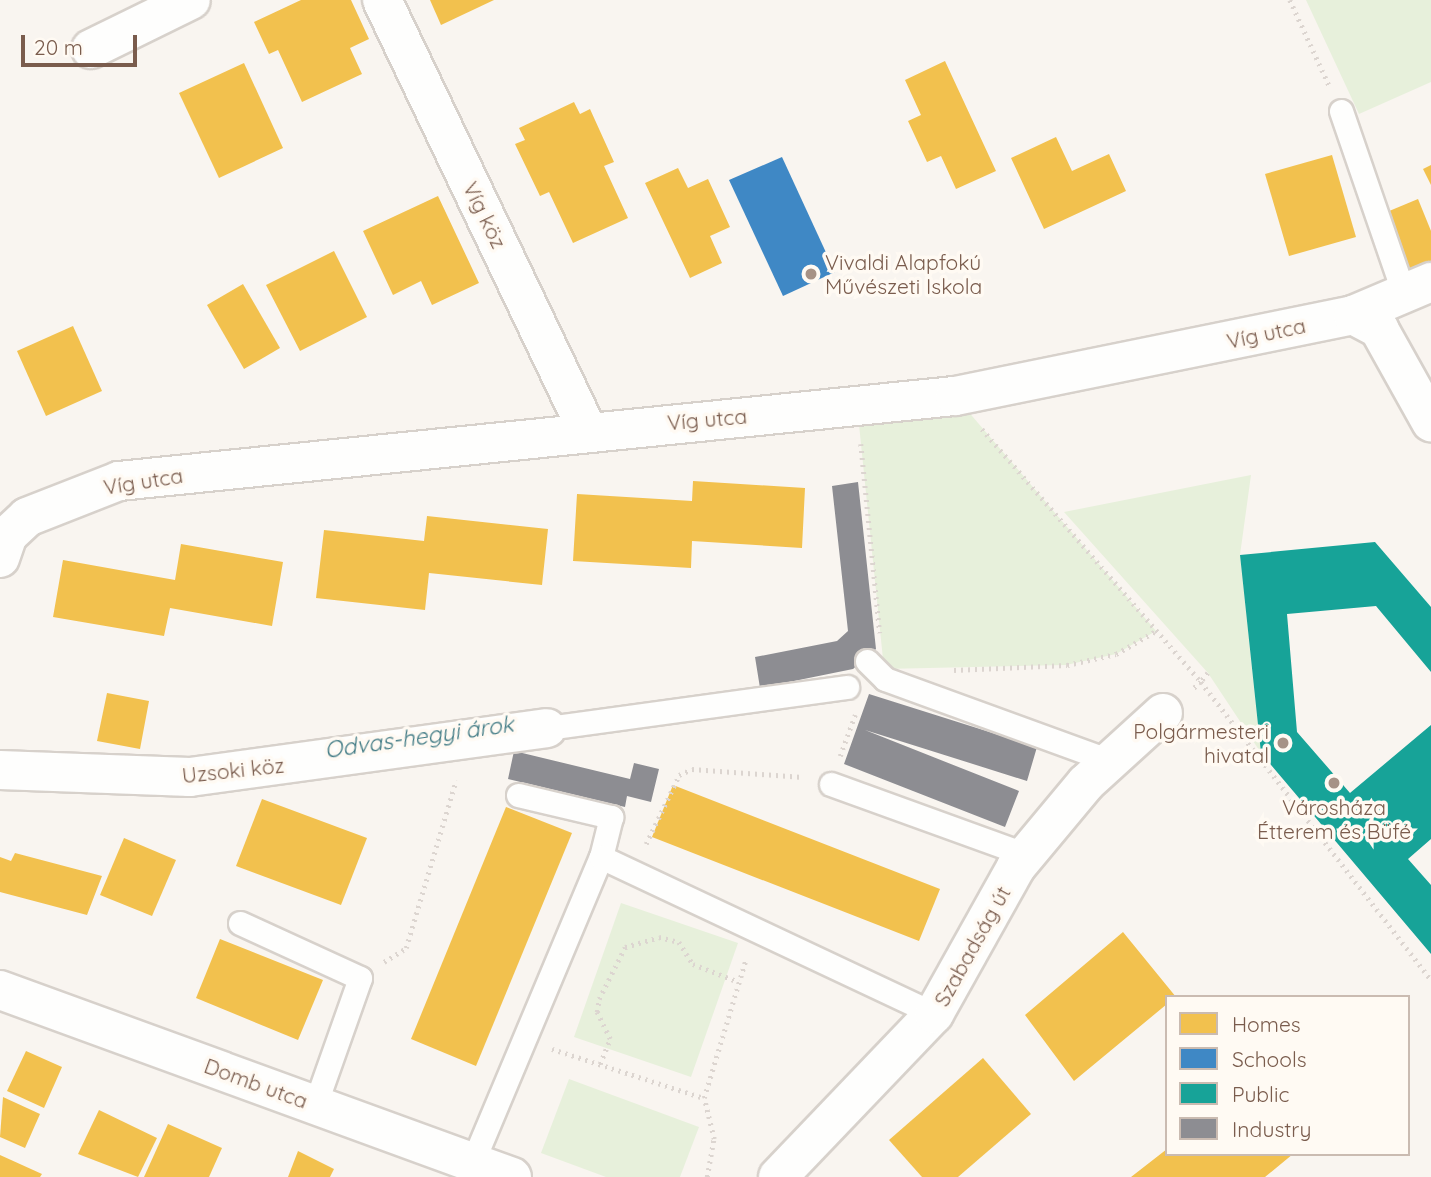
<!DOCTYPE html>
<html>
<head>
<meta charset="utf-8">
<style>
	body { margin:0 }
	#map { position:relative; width:1431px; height:1177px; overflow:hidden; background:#f9f5f0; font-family:Quicksand,sans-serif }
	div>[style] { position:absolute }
	.green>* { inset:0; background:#e7f0db }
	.homes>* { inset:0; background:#f2c14e }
	.schools>* { inset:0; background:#3f88c5 }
	.public>* { inset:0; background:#17a398 }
	.industry>* { inset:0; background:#8d8d92 }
	.path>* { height:4.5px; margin-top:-2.25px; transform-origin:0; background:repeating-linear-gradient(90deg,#dcd5d0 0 2px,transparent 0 7px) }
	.roads { filter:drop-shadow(2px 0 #d7d1cb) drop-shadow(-2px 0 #d7d1cb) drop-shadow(0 2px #d7d1cb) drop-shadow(0 -2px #d7d1cb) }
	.lane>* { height:23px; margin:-11.5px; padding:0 11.5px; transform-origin:11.5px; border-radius:11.5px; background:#fefefd }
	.street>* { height:38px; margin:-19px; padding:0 19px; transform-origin:19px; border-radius:19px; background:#fefefd }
	.dots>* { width:19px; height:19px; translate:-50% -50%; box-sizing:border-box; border:4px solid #fffaf3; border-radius:50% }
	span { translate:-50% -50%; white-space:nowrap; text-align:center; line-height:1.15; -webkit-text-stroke:7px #fffaf3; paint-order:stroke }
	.street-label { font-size:21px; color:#7a5c4d }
	.poi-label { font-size:21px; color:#7a5c4d }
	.left { translate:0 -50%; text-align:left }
	.right { translate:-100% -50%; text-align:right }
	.water-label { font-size:23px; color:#437c86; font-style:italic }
	.legend { position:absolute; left:1165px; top:995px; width:245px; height:161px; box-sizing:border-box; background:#fffaf3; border:2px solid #cabbb1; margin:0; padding:9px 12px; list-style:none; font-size:21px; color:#7a5c4d }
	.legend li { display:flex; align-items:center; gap:14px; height:35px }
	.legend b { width:35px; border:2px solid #cabbb1 }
	.scale { position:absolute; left:21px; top:35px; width:116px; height:32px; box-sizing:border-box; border:4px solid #7a5c4d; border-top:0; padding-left:9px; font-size:21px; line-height:24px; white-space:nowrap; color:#7a5c4d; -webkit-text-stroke:5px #fffaf3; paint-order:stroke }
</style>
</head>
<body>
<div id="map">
	<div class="green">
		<i style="clip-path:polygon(1306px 0,1431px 0,1431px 82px,1359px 114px)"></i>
		<i style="clip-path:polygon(955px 396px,1156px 631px,1116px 654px,1066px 665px,884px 669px,857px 405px)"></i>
		<i style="clip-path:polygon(1251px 475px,1240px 555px,1261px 753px,1208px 673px,1064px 512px)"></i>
		<i style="clip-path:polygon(621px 903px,738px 943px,691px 1077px,574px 1037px)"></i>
		<i style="clip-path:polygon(569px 1079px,699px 1127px,680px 1177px,606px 1177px,541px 1153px)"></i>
	</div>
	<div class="homes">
		<i style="clip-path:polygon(301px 0,351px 0,369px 39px,350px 48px,362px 74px,302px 102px,278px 50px,269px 54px,254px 22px)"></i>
		<i style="clip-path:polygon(430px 0,494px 0,441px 25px)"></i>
		<i style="clip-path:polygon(945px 61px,996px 171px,956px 189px,941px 156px,927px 162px,908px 121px,921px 115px,905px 80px)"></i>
		<i style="clip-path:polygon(244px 63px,283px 148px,219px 178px,179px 93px)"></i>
		<i style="clip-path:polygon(574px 102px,580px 114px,590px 109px,614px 162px,604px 166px,628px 218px,573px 243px,549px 192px,540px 196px,515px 144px,525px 140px,519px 128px)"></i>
		<i style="clip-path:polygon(1056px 137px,1072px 171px,1109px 154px,1126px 191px,1044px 229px,1011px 158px)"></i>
		<i style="clip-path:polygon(1332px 155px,1356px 237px,1289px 256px,1265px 174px)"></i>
		<i style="clip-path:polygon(1431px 165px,1431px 185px,1423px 169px)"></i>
		<i style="clip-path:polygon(678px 168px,688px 188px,708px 179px,730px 227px,710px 236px,722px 263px,690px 278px,645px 183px)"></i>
		<i style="clip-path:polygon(438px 196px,479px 283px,432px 305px,421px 281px,393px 295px,363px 231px)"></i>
		<i style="clip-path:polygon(1418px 199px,1431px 231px,1431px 265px,1408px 274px,1382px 214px)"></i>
		<i style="clip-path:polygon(334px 251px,367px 317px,300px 351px,266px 285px)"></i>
		<i style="clip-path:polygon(243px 284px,280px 348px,244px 369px,207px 305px)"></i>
		<i style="clip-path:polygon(73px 326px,102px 391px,46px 416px,17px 351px)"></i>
		<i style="clip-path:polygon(693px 481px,805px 488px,802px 548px,692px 541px,691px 568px,573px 561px,577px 494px,692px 501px)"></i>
		<i style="clip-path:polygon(427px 516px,548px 529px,542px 585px,429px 573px,425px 610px,316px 598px,324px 530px,424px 541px)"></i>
		<i style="clip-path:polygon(181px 544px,283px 562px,272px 626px,170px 608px,164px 636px,53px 617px,63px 560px,175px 580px)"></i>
		<i style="clip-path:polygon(107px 693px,149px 701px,140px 749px,97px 741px)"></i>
		<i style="clip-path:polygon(673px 785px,940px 889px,919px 941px,652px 837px)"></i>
		<i style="clip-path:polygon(262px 799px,367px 838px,341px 905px,236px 866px)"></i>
		<i style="clip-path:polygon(506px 807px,572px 833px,476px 1066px,411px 1039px)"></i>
		<i style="clip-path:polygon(124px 838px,176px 860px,152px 916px,100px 895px)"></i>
		<i style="clip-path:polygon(15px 853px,102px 876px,87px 915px,0 892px,0 857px,11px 861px)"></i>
		<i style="clip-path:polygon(1123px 932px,1176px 997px,1167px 997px,1167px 1004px,1074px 1081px,1025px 1015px)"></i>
		<i style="clip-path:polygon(220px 939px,323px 980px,298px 1040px,196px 998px)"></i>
		<i style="clip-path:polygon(26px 1051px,62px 1067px,44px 1108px,7px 1091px)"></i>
		<i style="clip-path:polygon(983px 1058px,1031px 1114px,958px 1177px,922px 1177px,889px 1140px)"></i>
		<i style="clip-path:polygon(3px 1097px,40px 1114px,25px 1148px,0 1137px)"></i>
		<i style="clip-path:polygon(99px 1110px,157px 1138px,138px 1177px,78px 1154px)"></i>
		<i style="clip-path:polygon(168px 1124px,222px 1148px,209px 1177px,144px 1177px)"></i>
		<i style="clip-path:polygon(1167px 1149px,1167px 1154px,1293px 1154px,1265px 1177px,1131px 1177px)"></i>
		<i style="clip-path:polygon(298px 1151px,334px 1169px,330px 1177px,288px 1177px)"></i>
		<i style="clip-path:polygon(0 1155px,42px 1174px,40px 1177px,0 1177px)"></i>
	</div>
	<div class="schools">
		<i style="clip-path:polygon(782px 157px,835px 272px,783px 296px,729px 180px)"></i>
	</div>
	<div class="public">
		<i style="clip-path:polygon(1375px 542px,1431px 607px,1431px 672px,1376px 606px,1287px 614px,1297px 732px,1350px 793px,1431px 725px,1431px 839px,1408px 859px,1431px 885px,1431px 954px,1261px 753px,1240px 555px)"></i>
	</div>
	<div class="industry">
		<i style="clip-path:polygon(858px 482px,876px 649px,853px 669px,760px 688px,755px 657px,837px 641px,848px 631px,832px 486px)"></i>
		<i style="clip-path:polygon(869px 694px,1037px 747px,1027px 781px,865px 730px,1019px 791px,1005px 827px,844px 764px)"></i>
		<i style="clip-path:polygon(514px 751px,630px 779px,634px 763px,659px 769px,651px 802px,627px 796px,625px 807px,508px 779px)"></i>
	</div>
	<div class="path">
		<i style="left:1290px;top:0;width:94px;rotate:65.4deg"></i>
		<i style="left:982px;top:429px;width:335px;rotate:49.1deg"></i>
		<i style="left:1201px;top:682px;width:11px;rotate:139deg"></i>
		<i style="left:861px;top:444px;width:190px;rotate:84.3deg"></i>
		<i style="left:954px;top:670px;width:113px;rotate:-2.5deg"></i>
		<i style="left:1067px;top:665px;width:50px;rotate:-12.7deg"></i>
		<i style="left:1116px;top:654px;width:46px;rotate:-29.9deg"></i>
		<i style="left:1208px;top:673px;width:11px;rotate:128deg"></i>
		<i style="left:1201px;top:682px;width:376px;rotate:52.3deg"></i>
		<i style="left:840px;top:756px;width:44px;rotate:-69.9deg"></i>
		<i style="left:646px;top:844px;width:76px;rotate:-64.4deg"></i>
		<i style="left:679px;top:775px;width:14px;rotate:-25deg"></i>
		<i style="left:692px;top:769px;width:111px;rotate:4.1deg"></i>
		<i style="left:384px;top:962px;width:26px;rotate:-32deg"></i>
		<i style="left:406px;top:948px;width:175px;rotate:-73.4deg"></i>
		<i style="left:552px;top:1049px;width:160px;rotate:17.9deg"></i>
		<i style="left:600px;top:1064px;width:27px;rotate:-68deg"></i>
		<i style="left:610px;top:1039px;width:30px;rotate:-116deg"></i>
		<i style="left:597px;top:1012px;width:13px;rotate:-81deg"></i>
		<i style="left:599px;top:999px;width:58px;rotate:-63.4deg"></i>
		<i style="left:625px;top:947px;width:35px;rotate:-16deg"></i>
		<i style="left:659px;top:937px;width:21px;rotate:14deg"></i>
		<i style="left:679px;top:942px;width:26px;rotate:58deg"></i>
		<i style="left:693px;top:964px;width:49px;rotate:21.4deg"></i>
		<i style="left:707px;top:1177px;width:39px;rotate:-80deg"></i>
		<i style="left:714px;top:1139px;width:42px;rotate:-103.7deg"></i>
		<i style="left:704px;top:1098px;width:145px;rotate:-73.2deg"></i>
	</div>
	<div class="roads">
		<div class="lane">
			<i style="left:1341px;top:111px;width:194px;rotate:71deg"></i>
			<i style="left:867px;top:661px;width:25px;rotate:45deg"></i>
			<i style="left:885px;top:679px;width:239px;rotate:20deg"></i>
			<i style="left:547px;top:728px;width:303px;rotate:-7.8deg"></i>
			<i style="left:831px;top:784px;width:208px;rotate:19.9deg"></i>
			<i style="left:518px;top:795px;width:96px;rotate:13.3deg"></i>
			<i style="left:611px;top:817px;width:41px;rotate:104deg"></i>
			<i style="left:240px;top:923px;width:132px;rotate:24.6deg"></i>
			<i style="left:360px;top:978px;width:135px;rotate:109.5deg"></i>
			<i style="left:473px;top:1161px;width:330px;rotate:-67.2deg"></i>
			<i style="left:601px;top:857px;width:368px;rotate:25.2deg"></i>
		</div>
		<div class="street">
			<i style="left:382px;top:0;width:475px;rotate:64.5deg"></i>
			<i style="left:91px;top:49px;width:111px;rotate:-26.1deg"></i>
			<i style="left:1353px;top:315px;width:30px;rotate:28deg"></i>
			<i style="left:1379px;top:329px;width:107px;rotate:60.8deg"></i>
			<i style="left:0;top:558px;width:24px;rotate:-71deg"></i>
			<i style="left:8px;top:535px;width:26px;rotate:-43deg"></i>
			<i style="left:27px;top:517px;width:99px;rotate:-21.4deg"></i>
			<i style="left:119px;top:481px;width:840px;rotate:-5.81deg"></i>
			<i style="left:955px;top:396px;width:406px;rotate:-11.5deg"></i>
			<i style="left:1353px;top:315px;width:85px;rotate:-22.9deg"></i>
			<i style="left:0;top:770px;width:190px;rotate:2.1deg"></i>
			<i style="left:190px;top:777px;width:360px;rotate:-7.8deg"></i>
			<i style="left:0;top:990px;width:545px;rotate:20.06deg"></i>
			<i style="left:778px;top:1177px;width:226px;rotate:-46.3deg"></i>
			<i style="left:934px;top:1014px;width:168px;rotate:-60.8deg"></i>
			<i style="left:1016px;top:867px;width:109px;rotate:-50.2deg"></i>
			<i style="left:1086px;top:783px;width:104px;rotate:-42.3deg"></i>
		</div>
	</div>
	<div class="dots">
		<i style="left:811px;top:274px;background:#a69286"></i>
		<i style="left:1283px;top:743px;background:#a69286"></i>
		<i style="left:1334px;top:783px;background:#a69286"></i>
	</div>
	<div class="street-label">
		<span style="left:485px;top:215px;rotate:64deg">Víg köz</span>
		<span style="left:1266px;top:333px;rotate:-12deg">Víg utca</span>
		<span style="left:707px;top:419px;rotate:-5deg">Víg utca</span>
		<span style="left:143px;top:481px;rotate:-9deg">Víg utca</span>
		<span style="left:233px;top:770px;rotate:-6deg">Uzsoki köz</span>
		<span style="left:972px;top:946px;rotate:-61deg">Szabadság út</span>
		<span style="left:256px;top:1083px;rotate:20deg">Domb utca</span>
	</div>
	<div class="poi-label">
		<span class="left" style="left:825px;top:274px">Vivaldi Alapfokú<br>Művészeti Iskola</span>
		<span class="right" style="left:1269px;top:743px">Polgármesteri<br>hivatal</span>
		<span style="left:1334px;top:819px">Városháza<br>Étterem és Büfé</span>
	</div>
	<div class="water-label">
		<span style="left:419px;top:737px;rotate:-8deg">Odvas-hegyi árok</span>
	</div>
	<ul class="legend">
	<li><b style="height:19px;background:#f2c14e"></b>Homes</li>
	<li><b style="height:19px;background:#3f88c5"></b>Schools</li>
	<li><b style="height:19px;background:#17a398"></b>Public</li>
	<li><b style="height:19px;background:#8d8d92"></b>Industry</li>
	</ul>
	<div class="scale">20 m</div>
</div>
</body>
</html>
